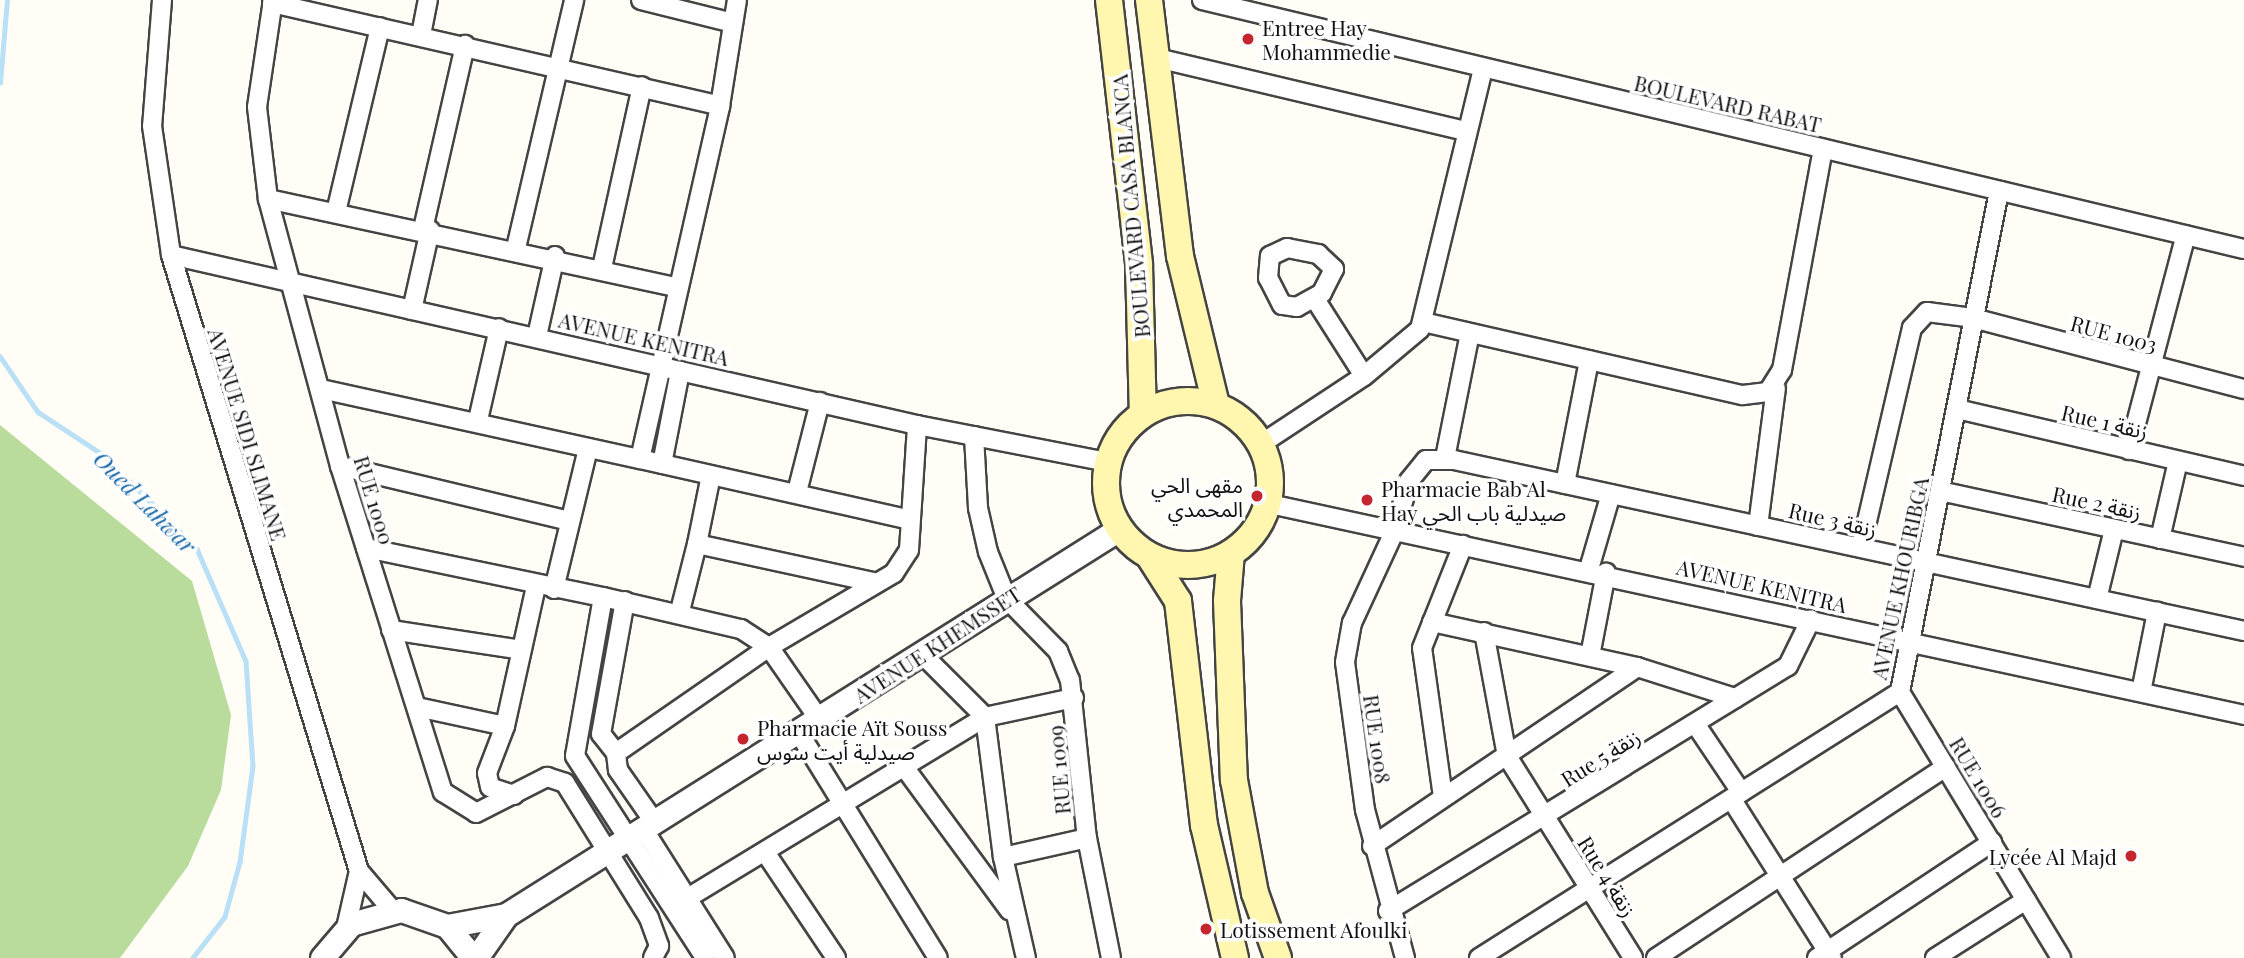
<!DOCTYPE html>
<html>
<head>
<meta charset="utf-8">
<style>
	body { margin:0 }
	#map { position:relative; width:2244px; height:958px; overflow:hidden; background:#fffdf5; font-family:"Playfair Display","Noto Sans Arabic",serif }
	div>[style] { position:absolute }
	.forest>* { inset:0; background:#b9dc9c }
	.stream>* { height:4.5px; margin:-2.25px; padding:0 2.25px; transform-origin:2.25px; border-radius:2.25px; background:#b9e0f7 }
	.roads { filter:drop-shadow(2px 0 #444) drop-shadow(-2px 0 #444) drop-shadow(0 2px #444) drop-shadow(0 -2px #444) }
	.minor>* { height:18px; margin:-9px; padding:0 9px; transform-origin:9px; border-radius:9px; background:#fff }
	.tertiary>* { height:23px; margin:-11.5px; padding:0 11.5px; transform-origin:11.5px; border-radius:11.5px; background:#fff }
	.secondary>* { height:26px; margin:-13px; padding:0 13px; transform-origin:13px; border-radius:13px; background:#fff6b0 }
	.secondary>.ring { margin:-13px; padding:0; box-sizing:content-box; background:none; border:26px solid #fff6b0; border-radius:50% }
	.dots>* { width:19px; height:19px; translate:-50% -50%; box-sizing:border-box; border:4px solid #fff; border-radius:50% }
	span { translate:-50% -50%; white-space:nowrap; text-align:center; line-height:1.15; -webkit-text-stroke:7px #fff; paint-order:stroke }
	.poi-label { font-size:21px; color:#111 }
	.left { translate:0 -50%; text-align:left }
	.right { translate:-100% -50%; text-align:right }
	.street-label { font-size:21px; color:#111 }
	.water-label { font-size:23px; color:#1768a6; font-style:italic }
</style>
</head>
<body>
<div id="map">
	<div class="forest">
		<i style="clip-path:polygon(0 425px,192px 581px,231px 715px,221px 790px,188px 866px,120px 958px,0 958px)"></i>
	</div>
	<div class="stream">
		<i style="left:0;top:83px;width:83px;rotate:-85.2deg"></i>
		<i style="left:0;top:356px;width:68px;rotate:55.8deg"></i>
		<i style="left:38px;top:412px;width:80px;rotate:33.3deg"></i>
		<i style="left:105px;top:456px;width:131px;rotate:45.3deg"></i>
		<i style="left:197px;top:549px;width:122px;rotate:66.4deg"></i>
		<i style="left:246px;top:661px;width:105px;rotate:86.2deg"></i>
		<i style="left:253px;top:766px;width:97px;rotate:97.7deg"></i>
		<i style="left:240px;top:862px;width:57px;rotate:105.3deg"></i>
		<i style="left:225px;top:917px;width:52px;rotate:128deg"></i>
	</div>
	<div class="roads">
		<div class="minor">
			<i style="left:162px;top:0;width:126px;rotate:94.5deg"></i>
			<i style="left:152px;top:126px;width:130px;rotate:81.6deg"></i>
			<i style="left:171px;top:255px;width:644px;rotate:73.03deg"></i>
			<i style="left:359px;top:871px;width:52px;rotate:49.6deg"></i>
			<i style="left:273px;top:0;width:108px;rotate:98.5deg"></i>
			<i style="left:257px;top:107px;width:93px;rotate:83.2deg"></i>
			<i style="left:268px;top:199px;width:277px;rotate:74.9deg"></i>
			<i style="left:340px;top:466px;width:342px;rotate:72.5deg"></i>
			<i style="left:443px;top:792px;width:39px;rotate:32deg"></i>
			<i style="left:476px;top:813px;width:80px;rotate:-26.9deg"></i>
			<i style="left:547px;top:777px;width:19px;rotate:18deg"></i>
			<i style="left:565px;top:783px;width:159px;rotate:58.1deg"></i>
			<i style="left:649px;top:918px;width:30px;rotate:70deg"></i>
			<i style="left:659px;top:946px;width:13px;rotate:117deg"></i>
			<i style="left:641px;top:0;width:95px;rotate:14deg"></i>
			<i style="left:1202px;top:0;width:1071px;rotate:13.44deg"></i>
			<i style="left:272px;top:3px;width:460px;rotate:12.9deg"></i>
			<i style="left:421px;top:35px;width:36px;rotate:-79deg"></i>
			<i style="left:1157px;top:58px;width:318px;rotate:13.3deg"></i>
			<i style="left:268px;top:199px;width:417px;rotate:12.2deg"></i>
			<i style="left:336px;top:212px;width:190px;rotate:-76.6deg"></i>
			<i style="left:423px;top:229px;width:189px;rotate:-77.1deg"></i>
			<i style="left:516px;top:248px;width:255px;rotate:-76.8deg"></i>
			<i style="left:1287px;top:248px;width:32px;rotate:11deg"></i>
			<i style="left:1318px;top:254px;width:22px;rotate:43deg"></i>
			<i style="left:1334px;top:269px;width:27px;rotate:117deg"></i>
			<i style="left:1322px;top:293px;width:29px;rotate:151deg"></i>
			<i style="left:1297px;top:307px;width:15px;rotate:-172deg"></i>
			<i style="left:1282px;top:305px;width:30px;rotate:-117deg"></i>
			<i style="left:1268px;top:278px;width:22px;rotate:-85deg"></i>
			<i style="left:1270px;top:256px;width:19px;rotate:-25deg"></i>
			<i style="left:171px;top:255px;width:765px;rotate:12.84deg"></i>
			<i style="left:917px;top:425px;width:194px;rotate:11deg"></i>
			<i style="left:602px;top:268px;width:186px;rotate:-77.6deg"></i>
			<i style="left:1315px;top:299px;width:91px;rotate:57.5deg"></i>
			<i style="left:412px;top:310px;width:82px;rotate:-77.3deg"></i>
			<i style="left:1423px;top:322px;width:328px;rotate:12.9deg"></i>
			<i style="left:1743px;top:395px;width:25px;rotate:-7deg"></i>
			<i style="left:1768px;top:392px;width:26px;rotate:-58deg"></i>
			<i style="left:1782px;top:370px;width:225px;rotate:-79.5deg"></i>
			<i style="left:537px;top:336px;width:82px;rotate:-77.3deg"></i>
			<i style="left:321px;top:389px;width:327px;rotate:12.4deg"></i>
			<i style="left:640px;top:459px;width:362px;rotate:-77.2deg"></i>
			<i style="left:720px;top:106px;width:107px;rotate:-80.9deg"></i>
			<i style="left:1957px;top:409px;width:295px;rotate:13.1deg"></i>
			<i style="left:478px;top:420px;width:94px;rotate:-77.1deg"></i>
			<i style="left:974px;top:436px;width:72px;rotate:86.8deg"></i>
			<i style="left:978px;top:508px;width:45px;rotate:77.2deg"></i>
			<i style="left:988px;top:552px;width:51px;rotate:68deg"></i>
			<i style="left:1007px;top:599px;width:73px;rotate:45.6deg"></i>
			<i style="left:1058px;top:651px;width:31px;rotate:68deg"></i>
			<i style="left:1070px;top:680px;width:159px;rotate:83.9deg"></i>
			<i style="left:1087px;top:838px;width:122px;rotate:78.7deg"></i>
			<i style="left:1261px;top:444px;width:123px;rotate:-33.4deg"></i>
			<i style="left:1364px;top:376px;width:73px;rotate:-40deg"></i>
			<i style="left:1420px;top:329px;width:268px;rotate:-76.4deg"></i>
			<i style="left:2129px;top:450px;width:222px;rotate:-75.2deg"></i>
			<i style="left:1445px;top:458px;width:127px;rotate:-78.7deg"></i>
			<i style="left:640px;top:459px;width:277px;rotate:12.7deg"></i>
			<i style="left:662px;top:464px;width:95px;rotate:-79deg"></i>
			<i style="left:340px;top:466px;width:236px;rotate:13.5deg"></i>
			<i style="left:1565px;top:484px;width:126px;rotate:-79deg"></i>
			<i style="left:1940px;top:491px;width:311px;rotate:12.2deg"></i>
			<i style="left:797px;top:492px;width:93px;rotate:-75.7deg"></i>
			<i style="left:1270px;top:504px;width:997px;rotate:12.22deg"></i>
			<i style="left:1758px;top:526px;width:139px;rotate:-82.6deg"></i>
			<i style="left:2160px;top:539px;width:80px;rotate:-77deg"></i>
			<i style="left:697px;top:544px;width:70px;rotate:-78.5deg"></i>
			<i style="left:1861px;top:547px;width:225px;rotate:-76.9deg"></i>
			<i style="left:1912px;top:328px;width:22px;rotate:-47deg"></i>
			<i style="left:1927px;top:312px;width:46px;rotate:7.4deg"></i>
			<i style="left:1973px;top:318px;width:280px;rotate:14.7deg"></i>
			<i style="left:366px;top:548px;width:242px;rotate:11.7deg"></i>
			<i style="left:603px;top:597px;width:161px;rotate:100deg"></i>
			<i style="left:575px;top:756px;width:240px;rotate:57.2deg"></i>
			<i style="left:1589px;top:569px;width:78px;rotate:-73.7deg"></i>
			<i style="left:554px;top:589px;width:145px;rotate:-76.4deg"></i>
			<i style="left:603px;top:597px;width:142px;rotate:13.1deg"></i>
			<i style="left:741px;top:629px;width:33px;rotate:33deg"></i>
			<i style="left:769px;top:647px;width:88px;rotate:55.2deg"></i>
			<i style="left:2097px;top:599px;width:72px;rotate:-76.3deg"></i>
			<i style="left:680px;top:611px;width:69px;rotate:-75.8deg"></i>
			<i style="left:697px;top:544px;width:184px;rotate:12.2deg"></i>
			<i style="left:1432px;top:622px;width:210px;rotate:12.4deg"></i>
			<i style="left:1637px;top:667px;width:103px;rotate:17.6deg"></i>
			<i style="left:391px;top:630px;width:132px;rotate:8.7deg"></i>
			<i style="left:1484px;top:632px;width:126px;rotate:79.5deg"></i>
			<i style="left:1507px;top:756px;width:238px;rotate:58deg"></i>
			<i style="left:922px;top:654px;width:89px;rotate:45deg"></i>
			<i style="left:985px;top:717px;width:141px;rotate:82.7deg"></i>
			<i style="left:1003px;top:857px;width:104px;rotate:77.2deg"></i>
			<i style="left:1590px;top:656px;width:85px;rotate:-79.1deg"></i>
			<i style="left:1900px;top:692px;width:311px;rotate:58.8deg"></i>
			<i style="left:2141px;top:692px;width:82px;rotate:-78.7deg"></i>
			<i style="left:417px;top:707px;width:90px;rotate:12.2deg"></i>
			<i style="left:1696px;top:725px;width:81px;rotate:56.1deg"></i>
			<i style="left:799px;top:733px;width:264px;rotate:58.3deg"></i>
			<i style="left:616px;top:753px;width:24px;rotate:-128deg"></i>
			<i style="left:601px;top:734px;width:135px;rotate:-79.8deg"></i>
			<i style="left:902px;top:764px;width:182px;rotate:53.7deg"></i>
			<i style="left:514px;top:795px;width:25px;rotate:-162deg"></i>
			<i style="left:490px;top:787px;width:14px;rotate:-102deg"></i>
			<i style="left:487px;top:773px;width:50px;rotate:-69deg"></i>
			<i style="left:505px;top:726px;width:143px;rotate:-77.5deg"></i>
			<i style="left:1443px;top:797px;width:150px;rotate:-98deg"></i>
			<i style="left:1422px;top:648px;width:111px;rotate:-68.3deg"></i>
			<i style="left:1732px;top:800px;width:187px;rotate:57.7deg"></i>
			<i style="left:655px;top:823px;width:65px;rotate:-124.9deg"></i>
			<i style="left:618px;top:770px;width:17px;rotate:-97deg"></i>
			<i style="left:616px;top:753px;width:186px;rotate:-34.7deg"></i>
			<i style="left:769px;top:647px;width:145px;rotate:-30.6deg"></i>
			<i style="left:894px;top:573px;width:27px;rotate:-57deg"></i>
			<i style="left:909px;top:550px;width:125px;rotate:-86.3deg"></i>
			<i style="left:644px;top:830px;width:151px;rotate:57.7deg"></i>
			<i style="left:1372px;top:846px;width:320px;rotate:-34deg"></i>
			<i style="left:765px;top:852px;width:128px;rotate:56.2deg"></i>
			<i style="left:1003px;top:857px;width:86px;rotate:-12.7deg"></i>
			<i style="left:686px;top:899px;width:350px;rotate:-31.3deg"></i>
			<i style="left:985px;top:717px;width:91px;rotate:-12.1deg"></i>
			<i style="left:1388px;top:911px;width:469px;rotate:-31.5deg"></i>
			<i style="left:1788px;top:666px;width:52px;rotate:-63.9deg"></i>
			<i style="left:346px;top:928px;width:58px;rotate:-77.2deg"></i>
			<i style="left:1405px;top:958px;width:153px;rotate:-105.1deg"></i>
			<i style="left:1365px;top:810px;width:149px;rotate:-97.7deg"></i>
			<i style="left:1345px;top:662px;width:40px;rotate:-80deg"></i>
			<i style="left:1352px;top:623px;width:102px;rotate:-65.2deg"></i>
			<i style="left:1395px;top:530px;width:51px;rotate:-74.1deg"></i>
			<i style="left:1409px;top:481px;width:27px;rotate:-51deg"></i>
			<i style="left:1426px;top:460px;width:28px"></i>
			<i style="left:1454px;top:460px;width:808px;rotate:12.21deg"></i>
			<i style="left:1479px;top:958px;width:498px;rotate:-32.3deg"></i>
			<i style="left:1900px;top:692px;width:511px;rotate:-78.82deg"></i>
			<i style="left:1656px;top:958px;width:347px;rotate:-33.4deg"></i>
			<i style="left:1817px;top:958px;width:210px;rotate:-33.5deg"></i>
			<i style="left:1935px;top:958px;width:108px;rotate:-32.5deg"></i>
		</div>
		<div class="tertiary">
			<i style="left:447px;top:926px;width:60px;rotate:-10.6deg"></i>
			<i style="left:322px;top:958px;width:45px;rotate:-49.5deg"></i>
			<i style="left:351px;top:924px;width:52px;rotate:-15.6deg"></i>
			<i style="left:401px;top:910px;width:49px;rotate:19.2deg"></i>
			<i style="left:447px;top:926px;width:41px;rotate:50.9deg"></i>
			<i style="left:476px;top:958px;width:52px;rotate:-55.1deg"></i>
			<i style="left:506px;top:915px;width:724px;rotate:-32.2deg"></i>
		</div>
		<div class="secondary">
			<i style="left:1109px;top:0;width:267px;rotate:83.5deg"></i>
			<i style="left:1139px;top:265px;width:148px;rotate:88.5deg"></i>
			<i style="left:1149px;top:0;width:258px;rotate:83.1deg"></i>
			<i style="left:1180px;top:256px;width:153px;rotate:76.4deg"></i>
			<i class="ring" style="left:1106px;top:401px;width:138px;height:138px"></i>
			<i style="left:1231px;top:553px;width:48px;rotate:94.8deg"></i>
			<i style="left:1227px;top:601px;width:179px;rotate:87.8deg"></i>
			<i style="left:1234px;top:780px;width:115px;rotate:79.5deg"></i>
			<i style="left:1255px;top:893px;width:69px;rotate:70.5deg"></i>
			<i style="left:1150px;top:557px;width:52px;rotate:57.5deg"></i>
			<i style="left:1178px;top:601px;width:226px;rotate:83.4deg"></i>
			<i style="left:1204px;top:825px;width:137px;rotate:76.9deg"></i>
		</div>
	</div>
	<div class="dots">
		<i style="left:1248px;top:39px;background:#c4262e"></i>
		<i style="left:1257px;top:496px;background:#c4262e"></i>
		<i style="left:1367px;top:500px;background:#c4262e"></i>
		<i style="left:743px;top:739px;background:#c4262e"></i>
		<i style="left:2131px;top:856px;background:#c4262e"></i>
		<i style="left:1206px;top:929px;background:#c4262e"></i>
	</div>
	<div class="poi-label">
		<span class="left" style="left:1262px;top:39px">Entree Hay<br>Mohammedie</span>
		<span class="right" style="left:1243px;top:496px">مقهى الحي<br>المحمدي</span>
		<span class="left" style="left:1381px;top:500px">Pharmacie Bab Al<br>Hay صيدلية باب الحي</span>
		<span class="left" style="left:757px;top:739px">Pharmacie Aït Souss<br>صيدلية أيت سوس</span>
		<span class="right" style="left:2117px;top:856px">Lycée Al Majd</span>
		<span class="left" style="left:1220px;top:929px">Lotissement Afoulki</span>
	</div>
	<div class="street-label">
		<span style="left:1728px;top:103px;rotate:13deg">BOULEVARD RABAT</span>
		<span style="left:1130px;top:206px;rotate:-95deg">BOULEVARD CASA BLANCA</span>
		<span style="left:2114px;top:333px;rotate:15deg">RUE 1003</span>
		<span style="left:644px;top:338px;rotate:13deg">AVENUE KENITRA</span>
		<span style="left:2105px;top:421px;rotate:13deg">Rue 1 زنقة</span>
		<span style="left:248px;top:434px;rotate:73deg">AVENUE SIDI SLIMANE</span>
		<span style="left:375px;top:500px;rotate:73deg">RUE 1000</span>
		<span style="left:2097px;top:502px;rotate:12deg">Rue 2 زنقة</span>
		<span style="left:1833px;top:519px;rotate:13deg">Rue 3 زنقة</span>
		<span style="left:1899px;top:578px;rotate:-78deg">AVENUE KHOURIBGA</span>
		<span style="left:1762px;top:585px;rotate:13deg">AVENUE KENITRA</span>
		<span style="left:937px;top:644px;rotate:-33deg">AVENUE KHEMSSET</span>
		<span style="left:1378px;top:739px;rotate:82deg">RUE 1008</span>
		<span style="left:1600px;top:757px;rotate:-32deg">Rue 5 زنقة</span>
		<span style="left:1058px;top:770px;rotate:-95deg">RUE 1009</span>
		<span style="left:1979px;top:777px;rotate:59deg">RUE 1006</span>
		<span style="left:1608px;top:876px;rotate:58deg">Rue 4 زنقة</span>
	</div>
	<div class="water-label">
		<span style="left:145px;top:502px;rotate:45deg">Oued Lahwar</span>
	</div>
</div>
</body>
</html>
